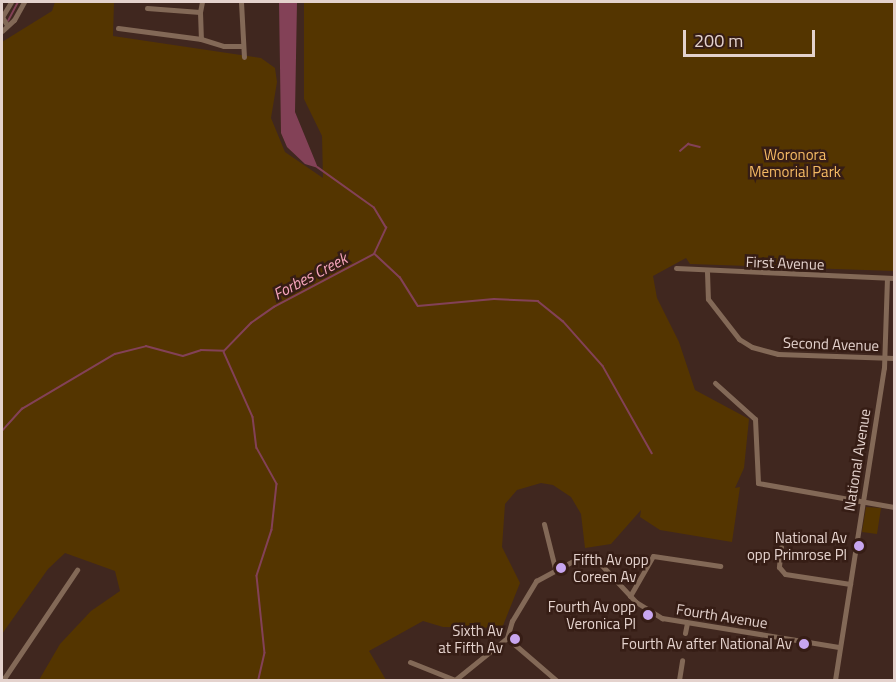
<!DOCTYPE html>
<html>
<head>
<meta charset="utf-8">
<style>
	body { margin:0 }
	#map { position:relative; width:896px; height:682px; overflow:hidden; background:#40271f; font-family:"Titillium Web",sans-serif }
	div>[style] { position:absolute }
	.green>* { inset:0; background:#543500 }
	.water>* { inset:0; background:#834157 }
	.stream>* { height:1.5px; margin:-0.75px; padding:0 0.75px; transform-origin:0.75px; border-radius:0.75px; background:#834157 }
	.street>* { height:5px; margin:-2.5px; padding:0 2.5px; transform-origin:2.5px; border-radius:2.5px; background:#836957 }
	.dots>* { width:16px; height:16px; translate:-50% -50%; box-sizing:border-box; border:3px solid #361d15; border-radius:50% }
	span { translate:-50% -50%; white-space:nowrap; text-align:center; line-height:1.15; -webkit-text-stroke:5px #361d15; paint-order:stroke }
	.park-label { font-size:15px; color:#f5ba64 }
	.street-label { font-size:15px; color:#e4d2cd }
	.poi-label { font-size:15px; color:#e4d2cd }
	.right { translate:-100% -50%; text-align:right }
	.left { translate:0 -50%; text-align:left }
	.water-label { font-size:16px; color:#f6a5bd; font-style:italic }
	.frame { position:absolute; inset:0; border:3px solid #e4d2cd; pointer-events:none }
	.scale { position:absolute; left:683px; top:30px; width:132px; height:27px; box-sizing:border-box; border:3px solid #e4d2cd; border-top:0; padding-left:8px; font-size:18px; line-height:21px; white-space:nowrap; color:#e4d2cd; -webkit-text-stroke:4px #361d15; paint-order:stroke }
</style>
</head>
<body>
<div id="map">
	<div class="green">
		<i style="clip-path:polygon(55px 2px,114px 2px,113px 36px,261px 58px,275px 68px,277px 82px,271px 118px,285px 152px,323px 178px,322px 136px,304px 99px,304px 2px,894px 2px,894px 271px,690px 264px,686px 258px,653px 276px,657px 298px,679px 342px,695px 390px,749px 419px,744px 468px,735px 488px,740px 487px,732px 542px,660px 530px,640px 517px,641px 510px,611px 544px,585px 548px,581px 514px,571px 497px,553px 485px,541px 483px,517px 490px,505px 504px,502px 547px,520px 583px,502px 628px,443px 627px,423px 621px,369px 651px,386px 680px,39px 680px,60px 644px,91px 611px,120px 591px,115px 571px,65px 553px,48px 569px,2px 634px,2px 42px,52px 11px)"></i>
		<i style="clip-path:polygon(866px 507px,881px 508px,877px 534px,862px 532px)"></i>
	</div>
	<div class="water">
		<i style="clip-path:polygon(279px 2px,297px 2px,295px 112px,318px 168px,305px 164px,287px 147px,281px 133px)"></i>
	</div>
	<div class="stream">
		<i style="left:8px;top:21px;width:21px;rotate:-62deg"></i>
		<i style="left:680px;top:151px;width:11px;rotate:-41deg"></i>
		<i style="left:688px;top:144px;width:12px;rotate:14deg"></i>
		<i style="left:375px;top:254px;width:34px;rotate:43deg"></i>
		<i style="left:400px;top:277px;width:34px;rotate:58deg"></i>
		<i style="left:418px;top:306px;width:76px;rotate:-5.3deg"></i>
		<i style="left:494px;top:299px;width:44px;rotate:2.6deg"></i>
		<i style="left:538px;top:301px;width:32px;rotate:39deg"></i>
		<i style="left:563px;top:321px;width:60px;rotate:48.4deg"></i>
		<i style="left:603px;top:366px;width:100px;rotate:60.6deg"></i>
		<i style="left:224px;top:352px;width:71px;rotate:66deg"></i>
		<i style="left:253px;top:417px;width:31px;rotate:83deg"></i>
		<i style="left:257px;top:448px;width:41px;rotate:60.9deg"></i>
		<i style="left:277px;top:484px;width:46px;rotate:96.2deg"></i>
		<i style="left:272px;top:530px;width:48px;rotate:108.1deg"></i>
		<i style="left:257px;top:576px;width:77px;rotate:84.1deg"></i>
		<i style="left:265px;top:653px;width:28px;rotate:103deg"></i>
		<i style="left:2px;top:431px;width:30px;rotate:-48deg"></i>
		<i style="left:22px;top:409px;width:108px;rotate:-30.6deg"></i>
		<i style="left:115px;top:354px;width:32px;rotate:-14deg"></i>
		<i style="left:146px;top:346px;width:38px;rotate:15deg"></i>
		<i style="left:183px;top:356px;width:19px;rotate:-18deg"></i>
		<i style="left:201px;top:350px;width:23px;rotate:2deg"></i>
		<i style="left:224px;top:351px;width:39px;rotate:-46deg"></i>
		<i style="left:251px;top:323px;width:28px;rotate:-35deg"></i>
		<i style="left:274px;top:307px;width:113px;rotate:-27.9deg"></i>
		<i style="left:374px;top:254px;width:29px;rotate:-65deg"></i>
		<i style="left:386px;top:228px;width:23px;rotate:-121deg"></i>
		<i style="left:374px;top:208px;width:69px;rotate:-144.5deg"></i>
	</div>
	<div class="street">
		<i style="left:241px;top:2px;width:55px;rotate:86.9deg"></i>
		<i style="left:147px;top:8px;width:53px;rotate:4.3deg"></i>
		<i style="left:200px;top:12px;width:27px;rotate:88deg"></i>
		<i style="left:201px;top:39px;width:24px;rotate:17deg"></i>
		<i style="left:224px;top:46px;width:18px"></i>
		<i style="left:200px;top:12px;width:10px;rotate:-79deg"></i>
		<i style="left:7px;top:25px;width:9px;rotate:-122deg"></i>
		<i style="left:2px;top:17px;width:17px;rotate:-59deg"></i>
		<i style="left:118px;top:28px;width:84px;rotate:7.5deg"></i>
		<i style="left:2px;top:31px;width:16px;rotate:-43deg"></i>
		<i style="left:14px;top:20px;width:21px;rotate:-61deg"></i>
		<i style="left:676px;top:268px;width:218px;rotate:2.6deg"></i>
		<i style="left:707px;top:272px;width:27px;rotate:88deg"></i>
		<i style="left:708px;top:299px;width:51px;rotate:52.2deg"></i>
		<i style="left:739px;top:339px;width:15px;rotate:32deg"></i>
		<i style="left:752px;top:347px;width:27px;rotate:15deg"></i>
		<i style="left:778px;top:354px;width:116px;rotate:2deg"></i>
		<i style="left:715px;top:383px;width:54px;rotate:42deg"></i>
		<i style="left:755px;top:419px;width:64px;rotate:87.3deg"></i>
		<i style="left:758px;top:483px;width:138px;rotate:10deg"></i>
		<i style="left:544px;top:524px;width:45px;rotate:76deg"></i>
		<i style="left:781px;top:547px;width:20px;rotate:96deg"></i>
		<i style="left:779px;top:567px;width:9px;rotate:49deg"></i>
		<i style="left:785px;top:574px;width:66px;rotate:8.7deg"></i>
		<i style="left:630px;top:596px;width:46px;rotate:-60.1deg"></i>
		<i style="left:653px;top:556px;width:68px;rotate:8.5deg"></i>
		<i style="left:685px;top:633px;width:10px;rotate:-79deg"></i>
		<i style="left:507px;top:638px;width:18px;rotate:-74deg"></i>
		<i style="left:512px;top:621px;width:47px;rotate:-59deg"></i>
		<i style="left:536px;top:581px;width:57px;rotate:-28.4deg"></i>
		<i style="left:586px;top:554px;width:9px;rotate:21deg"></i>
		<i style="left:594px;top:557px;width:62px;rotate:47deg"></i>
		<i style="left:636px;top:602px;width:31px;rotate:32deg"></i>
		<i style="left:662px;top:618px;width:179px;rotate:9.3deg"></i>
		<i style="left:507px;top:638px;width:65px;rotate:40.6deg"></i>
		<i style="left:410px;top:662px;width:48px;rotate:21.8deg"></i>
		<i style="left:3px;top:680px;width:133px;rotate:-56.1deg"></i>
		<i style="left:455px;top:680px;width:67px;rotate:-38.9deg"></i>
		<i style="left:679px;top:680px;width:20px;rotate:-81deg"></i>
		<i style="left:835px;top:680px;width:316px;rotate:-81.1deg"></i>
		<i style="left:884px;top:368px;width:90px;rotate:-88.1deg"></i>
	</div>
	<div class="dots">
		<i style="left:859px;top:546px;background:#c8a6ef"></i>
		<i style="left:561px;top:568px;background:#c8a6ef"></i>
		<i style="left:648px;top:615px;background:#c8a6ef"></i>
		<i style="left:515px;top:639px;background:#c8a6ef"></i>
		<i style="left:804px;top:644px;background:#c8a6ef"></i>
	</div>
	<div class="park-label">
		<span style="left:795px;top:163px">Woronora<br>Memorial Park</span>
	</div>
	<div class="street-label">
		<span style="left:785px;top:263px;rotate:2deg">First Avenue</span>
		<span style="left:831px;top:344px;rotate:2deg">Second Avenue</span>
		<span style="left:857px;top:460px;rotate:-81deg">National Avenue</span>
		<span style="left:722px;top:616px;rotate:9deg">Fourth Avenue</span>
	</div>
	<div class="poi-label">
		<span class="right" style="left:847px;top:546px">National Av<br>opp Primrose Pl</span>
		<span class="left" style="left:573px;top:568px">Fifth Av opp<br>Coreen Av</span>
		<span class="right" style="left:636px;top:615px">Fourth Av opp<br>Veronica Pl</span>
		<span class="right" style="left:503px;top:639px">Sixth Av<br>at Fifth Av</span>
		<span class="right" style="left:792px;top:644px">Fourth Av after National Av</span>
	</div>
	<div class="water-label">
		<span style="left:310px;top:276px;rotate:-28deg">Forbes Creek</span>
	</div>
	<div class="frame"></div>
	<div class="scale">200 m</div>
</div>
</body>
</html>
